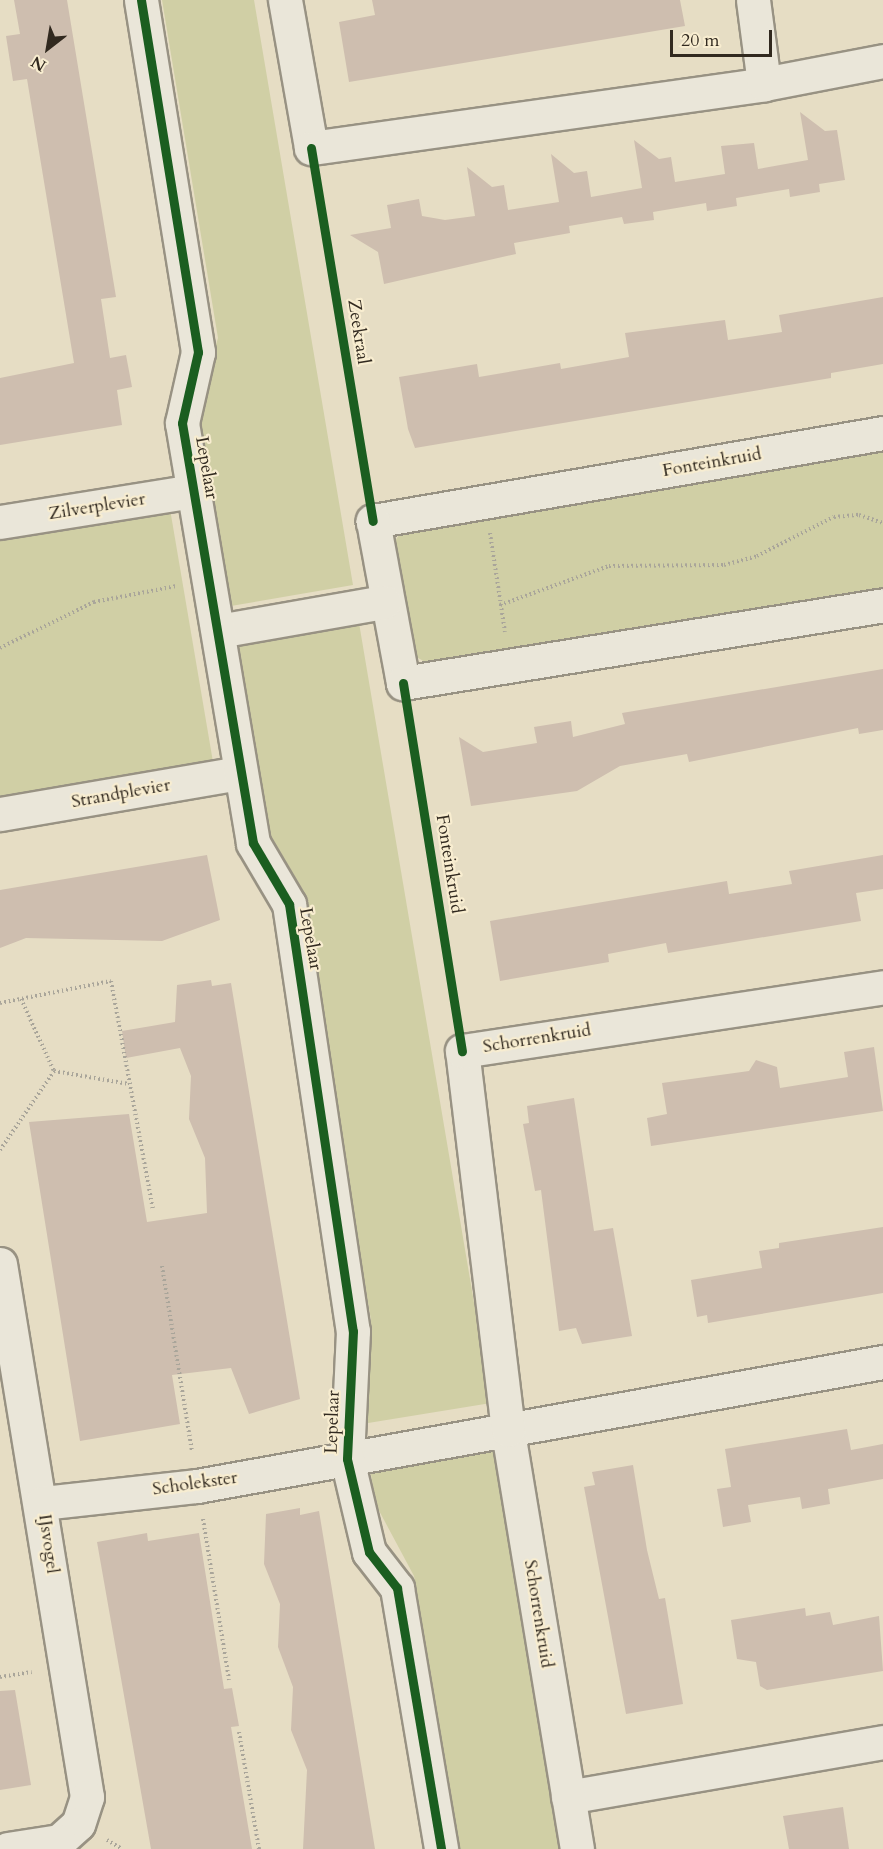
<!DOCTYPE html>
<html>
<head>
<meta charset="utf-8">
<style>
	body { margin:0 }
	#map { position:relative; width:883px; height:1849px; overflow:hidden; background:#e6ddc4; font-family:Cardo,serif }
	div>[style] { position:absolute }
	.green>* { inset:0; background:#d0cfa5 }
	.building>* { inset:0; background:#cebeaf }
	.path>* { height:4px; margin-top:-2px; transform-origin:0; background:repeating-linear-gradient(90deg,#a9a59a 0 1.5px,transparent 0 4.5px) }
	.roads { filter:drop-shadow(2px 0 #989283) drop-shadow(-2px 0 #989283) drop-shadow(0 2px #989283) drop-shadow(0 -2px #989283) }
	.street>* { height:33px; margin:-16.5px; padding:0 16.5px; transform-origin:16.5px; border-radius:16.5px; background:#eae6d9 }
	.secondary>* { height:33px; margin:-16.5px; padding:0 16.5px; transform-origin:16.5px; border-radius:16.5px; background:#eae6d9 }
	.cycleway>* { height:9px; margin:-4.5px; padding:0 4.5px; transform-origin:4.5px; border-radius:4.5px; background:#1b5e20 }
	span { translate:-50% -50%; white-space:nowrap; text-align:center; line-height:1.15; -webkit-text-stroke:4.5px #f8edd0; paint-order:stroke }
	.street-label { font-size:18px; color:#31291f }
	.north { position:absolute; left:18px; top:18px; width:60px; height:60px; -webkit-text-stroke:4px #f8edd0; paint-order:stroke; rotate:211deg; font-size:16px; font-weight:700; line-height:24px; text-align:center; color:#31291f }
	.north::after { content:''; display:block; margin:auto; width:21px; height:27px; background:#31291f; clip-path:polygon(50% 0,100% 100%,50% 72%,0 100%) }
	.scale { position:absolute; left:670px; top:30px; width:102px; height:27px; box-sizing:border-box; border:3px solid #31291f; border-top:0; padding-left:8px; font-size:18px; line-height:21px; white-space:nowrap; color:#31291f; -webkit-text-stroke:4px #f8edd0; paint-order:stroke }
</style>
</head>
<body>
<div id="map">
	<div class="green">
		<i style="clip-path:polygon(162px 0,254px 0,353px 585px,225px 607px,195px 417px,218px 338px)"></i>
		<i style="clip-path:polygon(883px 446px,883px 593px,432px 666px,406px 651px,389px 551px,405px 525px)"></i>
		<i style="clip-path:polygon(170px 509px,213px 762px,0 801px,0 534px)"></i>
		<i style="clip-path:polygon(358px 617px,491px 1403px,362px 1424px,362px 1367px,371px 1320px,298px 889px,268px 846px,230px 639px)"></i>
		<i style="clip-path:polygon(496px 1434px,566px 1849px,460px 1849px,414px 1576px,376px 1505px,368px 1456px)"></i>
	</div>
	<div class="building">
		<i style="clip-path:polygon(14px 0,67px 0,116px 297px,101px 299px,110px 358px,126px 355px,132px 387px,117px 390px,122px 425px,0 445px,0 378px,74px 363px,27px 79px,13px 81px,6px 36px,20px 34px)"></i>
		<i style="clip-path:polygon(372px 0,680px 0,685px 26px,349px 82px,339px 22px,375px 15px)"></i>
		<i style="clip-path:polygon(800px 112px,825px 131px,837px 130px,845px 180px,819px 184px,820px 192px,790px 197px,789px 189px,736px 198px,737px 206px,707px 211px,706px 203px,653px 212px,654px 220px,624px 224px,622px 217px,569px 226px,570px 233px,514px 243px,516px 254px,384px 284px,378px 252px,350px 235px,391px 228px,387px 205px,419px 199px,422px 216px,445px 220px,475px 216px,467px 167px,492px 187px,504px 185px,508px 210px,559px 202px,551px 154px,574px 173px,587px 171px,591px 197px,642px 188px,634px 140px,659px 159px,671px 157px,675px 182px,725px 174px,721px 146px,754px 143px,758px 169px,808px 160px)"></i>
		<i style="clip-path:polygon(883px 297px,883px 364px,831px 373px,831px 378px,415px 448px,408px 429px,399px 377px,477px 364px,479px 377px,560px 363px,561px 369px,629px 357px,625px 333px,725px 320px,728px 340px,782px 332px,779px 315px)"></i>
		<i style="clip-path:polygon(883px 669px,883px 730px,859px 734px,858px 728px,689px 762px,687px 754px,620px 766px,577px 791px,471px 806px,459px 737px,483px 752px,537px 743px,534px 727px,571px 721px,573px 737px,625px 724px,622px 713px)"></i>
		<i style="clip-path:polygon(207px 855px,220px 920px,162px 941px,26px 938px,0 948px,0 890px)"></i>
		<i style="clip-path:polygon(883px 855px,883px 889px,856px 893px,861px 921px,668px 953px,666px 943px,608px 954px,609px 962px,500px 981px,490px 921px,727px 881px,729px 894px,792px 884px,789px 871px)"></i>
		<i style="clip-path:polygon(211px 980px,212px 986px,231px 983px,300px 1399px,249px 1414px,231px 1368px,172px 1375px,180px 1424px,80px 1441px,29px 1122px,129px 1114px,147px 1222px,207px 1213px,205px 1158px,189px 1119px,191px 1076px,180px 1048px,126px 1058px,122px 1031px,175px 1022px,177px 985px)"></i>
		<i style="clip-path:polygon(874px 1047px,883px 1111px,651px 1146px,647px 1118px,667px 1114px,662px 1083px,749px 1071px,756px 1060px,777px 1067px,780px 1088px,848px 1077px,844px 1052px)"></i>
		<i style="clip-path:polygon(574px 1098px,594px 1231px,613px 1228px,632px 1336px,582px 1344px,576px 1328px,559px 1331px,541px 1190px,535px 1191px,523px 1124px,529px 1123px,527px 1106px)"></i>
		<i style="clip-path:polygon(883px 1227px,883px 1293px,708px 1323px,707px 1315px,697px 1317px,691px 1280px,762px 1268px,759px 1251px,779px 1248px,779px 1243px)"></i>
		<i style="clip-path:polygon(847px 1429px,851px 1450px,883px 1444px,883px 1479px,828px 1489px,830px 1504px,802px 1509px,800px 1497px,748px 1505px,751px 1522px,723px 1527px,717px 1489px,731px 1487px,725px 1449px)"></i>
		<i style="clip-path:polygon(633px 1465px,647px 1550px,659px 1599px,665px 1598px,683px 1704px,626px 1714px,584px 1487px,595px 1485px,592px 1472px)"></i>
		<i style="clip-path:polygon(300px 1508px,300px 1515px,319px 1511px,375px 1849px,303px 1849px,307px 1770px,291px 1730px,293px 1687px,278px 1647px,280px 1604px,264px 1564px,266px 1514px)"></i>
		<i style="clip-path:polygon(147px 1533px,148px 1541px,199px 1533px,224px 1689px,232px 1688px,239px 1726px,231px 1727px,252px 1849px,151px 1849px,97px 1542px)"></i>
		<i style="clip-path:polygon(805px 1608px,806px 1616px,830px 1612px,833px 1625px,879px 1616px,883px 1671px,767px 1690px,760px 1686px,756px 1662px,737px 1659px,731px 1620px)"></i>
		<i style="clip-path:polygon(15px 1690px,31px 1785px,0 1790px,0 1691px)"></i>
		<i style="clip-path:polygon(843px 1807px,849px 1849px,789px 1849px,783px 1816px)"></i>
	</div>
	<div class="path">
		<i style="left:490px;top:533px;width:100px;rotate:81.4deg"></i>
		<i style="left:500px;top:605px;width:116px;rotate:-19.7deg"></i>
		<i style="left:609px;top:566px;width:115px;rotate:-0.5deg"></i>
		<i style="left:724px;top:565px;width:34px;rotate:-15deg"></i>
		<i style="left:757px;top:556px;width:86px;rotate:-26.9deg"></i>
		<i style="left:834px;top:517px;width:25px;rotate:-5deg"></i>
		<i style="left:859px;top:515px;width:25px;rotate:18deg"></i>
		<i style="left:0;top:648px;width:105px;rotate:-26.1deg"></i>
		<i style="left:94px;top:602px;width:84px;rotate:-11deg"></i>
		<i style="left:21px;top:999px;width:79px;rotate:65.4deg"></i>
		<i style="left:54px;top:1071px;width:76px;rotate:9.8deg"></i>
		<i style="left:0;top:1003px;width:113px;rotate:-11.2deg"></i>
		<i style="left:111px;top:981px;width:233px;rotate:79.6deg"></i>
		<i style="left:0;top:1150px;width:96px;rotate:-55.6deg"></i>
		<i style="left:162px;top:1266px;width:188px;rotate:80.8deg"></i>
		<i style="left:203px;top:1519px;width:163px;rotate:80.8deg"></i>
		<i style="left:0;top:1677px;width:32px;rotate:-9deg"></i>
		<i style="left:239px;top:1732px;width:119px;rotate:80.3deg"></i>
		<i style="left:107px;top:1840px;width:17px;rotate:31deg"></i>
	</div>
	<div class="roads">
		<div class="street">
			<i style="left:285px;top:0;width:150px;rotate:80deg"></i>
			<i style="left:311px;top:148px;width:457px;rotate:-8deg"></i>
			<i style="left:764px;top:84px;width:121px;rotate:-10.9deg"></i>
			<i style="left:753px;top:0;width:85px;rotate:82.5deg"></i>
			<i style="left:883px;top:433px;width:518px;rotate:170.21deg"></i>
			<i style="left:373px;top:521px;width:165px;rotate:79.5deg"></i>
			<i style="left:403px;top:683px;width:486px;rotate:-9.2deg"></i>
			<i style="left:0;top:522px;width:195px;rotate:-9.1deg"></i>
			<i style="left:219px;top:631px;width:168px;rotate:-10deg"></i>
			<i style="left:0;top:814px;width:244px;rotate:-9.7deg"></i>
			<i style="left:0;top:1264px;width:540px;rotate:80.73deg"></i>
			<i style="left:87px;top:1797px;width:28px;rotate:108deg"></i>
			<i style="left:78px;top:1824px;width:25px;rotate:138deg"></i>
			<i style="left:59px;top:1841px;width:52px;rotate:171.1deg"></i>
			<i style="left:42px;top:1503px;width:156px;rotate:-6.3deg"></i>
			<i style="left:197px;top:1486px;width:697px;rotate:-10.25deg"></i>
			<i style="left:568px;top:1797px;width:320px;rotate:-9.9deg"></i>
			<i style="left:577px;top:1849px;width:425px;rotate:-99.4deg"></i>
			<i style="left:508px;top:1430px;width:382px;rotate:-96.9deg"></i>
			<i style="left:462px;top:1051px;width:426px;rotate:-8.6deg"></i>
		</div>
		<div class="secondary">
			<i style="left:141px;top:0;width:357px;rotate:80.8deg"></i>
			<i style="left:198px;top:352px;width:73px;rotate:102.7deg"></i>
			<i style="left:182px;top:423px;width:426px;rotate:80.4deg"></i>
			<i style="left:253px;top:843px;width:71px;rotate:59.5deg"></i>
			<i style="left:289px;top:904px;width:432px;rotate:81.5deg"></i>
			<i style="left:353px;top:1331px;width:128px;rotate:92.7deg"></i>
			<i style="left:347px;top:1459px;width:96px;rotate:76.7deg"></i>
			<i style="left:369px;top:1552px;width:46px;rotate:52.1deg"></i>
			<i style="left:397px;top:1588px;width:265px;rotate:80.4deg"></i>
		</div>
	</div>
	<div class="cycleway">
		<i style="left:141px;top:0;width:357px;rotate:80.8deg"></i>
		<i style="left:198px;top:352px;width:73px;rotate:102.7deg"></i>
		<i style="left:182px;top:423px;width:426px;rotate:80.4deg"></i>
		<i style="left:253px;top:843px;width:71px;rotate:59.5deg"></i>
		<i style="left:289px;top:904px;width:432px;rotate:81.5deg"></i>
		<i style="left:353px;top:1331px;width:128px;rotate:92.7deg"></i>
		<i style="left:347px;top:1459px;width:96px;rotate:76.7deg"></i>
		<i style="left:369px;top:1552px;width:46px;rotate:52.1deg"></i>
		<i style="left:397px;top:1588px;width:265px;rotate:80.4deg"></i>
		<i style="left:311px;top:148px;width:378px;rotate:80.6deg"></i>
		<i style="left:403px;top:683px;width:373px;rotate:80.9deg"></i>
	</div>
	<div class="street-label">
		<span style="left:358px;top:332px;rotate:81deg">Zeekraal</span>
		<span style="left:712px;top:463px;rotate:-10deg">Fonteinkruid</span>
		<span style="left:206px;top:468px;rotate:80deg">Lepelaar</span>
		<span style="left:97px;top:507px;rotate:-9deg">Zilverplevier</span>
		<span style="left:121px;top:794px;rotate:-10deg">Strandplevier</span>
		<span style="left:449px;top:864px;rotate:81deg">Fonteinkruid</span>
		<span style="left:310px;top:939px;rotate:80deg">Lepelaar</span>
		<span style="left:537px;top:1039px;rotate:-9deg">Schorrenkruid</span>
		<span style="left:333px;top:1422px;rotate:-88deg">Lepelaar</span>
		<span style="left:195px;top:1484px;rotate:-8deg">Scholekster</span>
		<span style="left:48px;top:1544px;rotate:82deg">IJsvogel</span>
		<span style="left:538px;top:1614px;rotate:81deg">Schorrenkruid</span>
	</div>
	<div class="north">N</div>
	<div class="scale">20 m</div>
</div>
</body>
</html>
